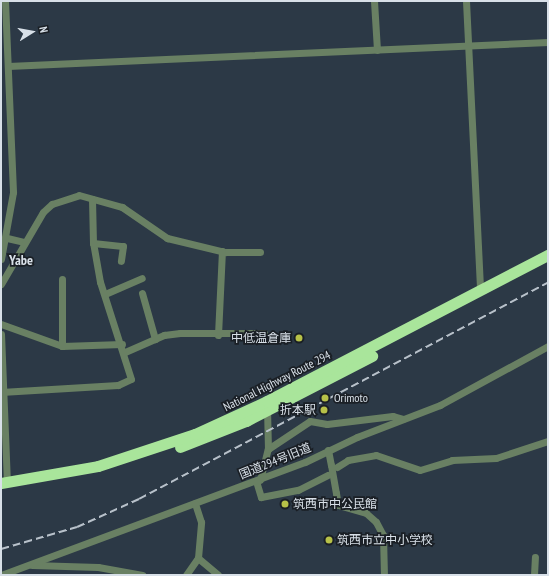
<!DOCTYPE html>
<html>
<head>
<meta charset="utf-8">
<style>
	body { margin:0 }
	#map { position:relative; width:549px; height:576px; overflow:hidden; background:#2c3946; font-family:"PT Sans Narrow","Noto Sans JP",sans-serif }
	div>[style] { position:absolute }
	.minor>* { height:7px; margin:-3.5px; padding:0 3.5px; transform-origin:3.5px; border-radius:3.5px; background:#698063 }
	.highway>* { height:11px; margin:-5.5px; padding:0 5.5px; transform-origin:5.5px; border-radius:5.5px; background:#a9e59b }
	.rail>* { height:1.5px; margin-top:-0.75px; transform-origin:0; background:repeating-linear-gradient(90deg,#b8c1ca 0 8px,transparent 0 12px) }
	.minor-bridge>* { height:7px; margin:-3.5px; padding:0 3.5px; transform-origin:3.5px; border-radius:3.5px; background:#698063 }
	.dots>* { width:11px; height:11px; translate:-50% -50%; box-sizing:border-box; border:2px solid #1a1f25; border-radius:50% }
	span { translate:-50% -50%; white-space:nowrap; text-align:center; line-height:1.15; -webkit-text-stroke:3.5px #1a1f25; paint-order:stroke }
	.poi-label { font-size:12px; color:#d8e0e8 }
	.right { translate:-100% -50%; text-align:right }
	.left { translate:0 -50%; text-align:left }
	.street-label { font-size:12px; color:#d8e0e8 }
	.quarter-label { font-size:14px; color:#d8e0e8; font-weight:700 }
	.frame { position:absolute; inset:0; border:2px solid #d8e0e8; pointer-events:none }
	.north { position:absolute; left:12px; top:12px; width:40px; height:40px; -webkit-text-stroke:3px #1a1f25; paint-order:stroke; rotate:79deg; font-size:11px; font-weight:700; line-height:16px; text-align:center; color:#d8e0e8 }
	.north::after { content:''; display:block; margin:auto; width:14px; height:18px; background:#d8e0e8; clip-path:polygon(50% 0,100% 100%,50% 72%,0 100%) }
</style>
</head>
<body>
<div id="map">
	<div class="minor">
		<i style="left:374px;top:1px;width:49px;rotate:86.5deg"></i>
		<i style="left:466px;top:1px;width:290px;rotate:87.2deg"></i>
		<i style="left:8px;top:66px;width:541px;rotate:-2.54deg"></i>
		<i style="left:7px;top:238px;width:17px;rotate:13deg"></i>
		<i style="left:93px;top:243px;width:30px;rotate:6deg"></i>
		<i style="left:123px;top:246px;width:15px;rotate:98deg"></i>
		<i style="left:1px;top:259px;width:68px;rotate:-79.8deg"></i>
		<i style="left:13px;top:192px;width:191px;rotate:-92.4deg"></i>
		<i style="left:1px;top:284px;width:83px;rotate:-59.7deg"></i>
		<i style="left:43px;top:212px;width:12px;rotate:-42deg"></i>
		<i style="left:52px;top:204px;width:28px;rotate:-18deg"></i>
		<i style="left:79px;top:195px;width:45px;rotate:15.6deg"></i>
		<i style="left:122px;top:207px;width:55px;rotate:34.6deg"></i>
		<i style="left:167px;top:238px;width:60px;rotate:13.6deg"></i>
		<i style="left:225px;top:252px;width:35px"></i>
		<i style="left:142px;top:293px;width:48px;rotate:74.2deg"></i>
		<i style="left:105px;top:294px;width:40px;rotate:-23.4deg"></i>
		<i style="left:1px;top:324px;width:65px;rotate:19.8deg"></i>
		<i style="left:62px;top:346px;width:60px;rotate:-1.9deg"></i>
		<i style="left:1px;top:334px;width:149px;rotate:87.7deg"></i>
		<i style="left:218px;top:335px;width:84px;rotate:-87.3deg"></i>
		<i style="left:62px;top:346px;width:67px;rotate:-90deg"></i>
		<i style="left:125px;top:352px;width:43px;rotate:-23.6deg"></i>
		<i style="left:164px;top:335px;width:16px;rotate:-7deg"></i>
		<i style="left:180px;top:333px;width:84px"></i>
		<i style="left:1px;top:392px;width:117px;rotate:-3.4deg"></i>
		<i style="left:118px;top:385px;width:14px;rotate:-25deg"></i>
		<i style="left:131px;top:379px;width:102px;rotate:-107.7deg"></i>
		<i style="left:100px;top:282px;width:40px;rotate:-100deg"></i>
		<i style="left:93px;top:243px;width:44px;rotate:-91.3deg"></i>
		<i style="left:268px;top:449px;width:50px;rotate:-33.7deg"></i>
		<i style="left:310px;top:421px;width:17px;rotate:10deg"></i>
		<i style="left:327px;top:424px;width:66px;rotate:-6.9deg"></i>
		<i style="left:393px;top:416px;width:10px;rotate:17deg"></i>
		<i style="left:328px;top:450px;width:15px;rotate:79deg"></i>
		<i style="left:337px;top:467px;width:13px;rotate:-32deg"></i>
		<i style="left:348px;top:460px;width:28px;rotate:-10deg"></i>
		<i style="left:376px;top:455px;width:46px;rotate:18.8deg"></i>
		<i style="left:420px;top:470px;width:34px;rotate:-17deg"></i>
		<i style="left:452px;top:460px;width:44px;rotate:-2.6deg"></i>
		<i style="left:496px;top:458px;width:55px;rotate:-18.1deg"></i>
		<i style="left:260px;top:480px;width:32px;rotate:-76deg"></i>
		<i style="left:268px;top:449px;width:42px;rotate:-91.4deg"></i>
		<i style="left:256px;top:481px;width:17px;rotate:73deg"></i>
		<i style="left:261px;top:497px;width:38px;rotate:-11deg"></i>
		<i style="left:298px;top:490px;width:33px;rotate:-27deg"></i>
		<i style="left:336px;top:493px;width:12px;rotate:81deg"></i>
		<i style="left:338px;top:505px;width:29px;rotate:16deg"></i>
		<i style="left:366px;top:513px;width:13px;rotate:42deg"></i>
		<i style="left:376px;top:522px;width:15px;rotate:62deg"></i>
		<i style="left:383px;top:535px;width:40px;rotate:88.6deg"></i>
		<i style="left:198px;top:558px;width:26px;rotate:40deg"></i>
		<i style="left:32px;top:565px;width:66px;rotate:1.7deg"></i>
		<i style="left:98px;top:567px;width:45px;rotate:10.3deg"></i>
		<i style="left:1px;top:575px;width:324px;rotate:-20.4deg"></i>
		<i style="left:305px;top:462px;width:58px;rotate:-25.7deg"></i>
		<i style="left:357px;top:437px;width:89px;rotate:-21.1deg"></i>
		<i style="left:440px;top:405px;width:123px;rotate:-28.6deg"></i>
		<i style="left:186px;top:575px;width:21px;rotate:-55deg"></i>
		<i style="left:198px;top:558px;width:36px;rotate:-85deg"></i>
		<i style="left:201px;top:522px;width:20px;rotate:-108deg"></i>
		<i style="left:534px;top:575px;width:18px;rotate:-87deg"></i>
	</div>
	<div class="highway">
		<i style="left:180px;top:447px;width:71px;rotate:-21.5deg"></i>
		<i style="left:246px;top:421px;width:142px;rotate:-27.3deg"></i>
		<i style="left:1px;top:483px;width:98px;rotate:-9.9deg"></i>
		<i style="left:98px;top:466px;width:102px;rotate:-18.3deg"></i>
		<i style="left:195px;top:434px;width:79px;rotate:-24.6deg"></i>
		<i style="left:267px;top:401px;width:317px;rotate:-27.5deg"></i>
	</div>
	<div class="rail">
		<i style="left:1px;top:549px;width:79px;rotate:-16.1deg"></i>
		<i style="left:77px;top:527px;width:68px;rotate:-24.3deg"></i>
		<i style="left:139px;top:499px;width:463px;rotate:-27.9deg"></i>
	</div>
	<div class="minor-bridge">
		<i style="left:331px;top:465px;width:28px;rotate:80deg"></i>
	</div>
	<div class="dots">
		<i style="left:299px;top:338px;background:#b7c148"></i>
		<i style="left:325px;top:398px;background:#b7c148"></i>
		<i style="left:324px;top:410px;background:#b7c148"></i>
		<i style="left:285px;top:504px;background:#b7c148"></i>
		<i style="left:329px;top:540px;background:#b7c148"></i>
	</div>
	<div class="poi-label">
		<span class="right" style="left:291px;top:338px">中低温倉庫</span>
		<span class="left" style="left:334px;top:398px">Orimoto</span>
		<span class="right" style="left:316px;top:410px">折本駅</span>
		<span class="left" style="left:293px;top:504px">筑西市中公民館</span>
		<span class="left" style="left:337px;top:540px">筑西市立中小学校</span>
	</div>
	<div class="street-label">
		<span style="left:277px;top:381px;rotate:-27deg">National Highway Route 294</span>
		<span style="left:275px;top:461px;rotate:-22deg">国道294号旧道</span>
	</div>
	<div class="quarter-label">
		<span style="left:21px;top:260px">Yabe</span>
	</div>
	<div class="frame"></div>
	<div class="north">N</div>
</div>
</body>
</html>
